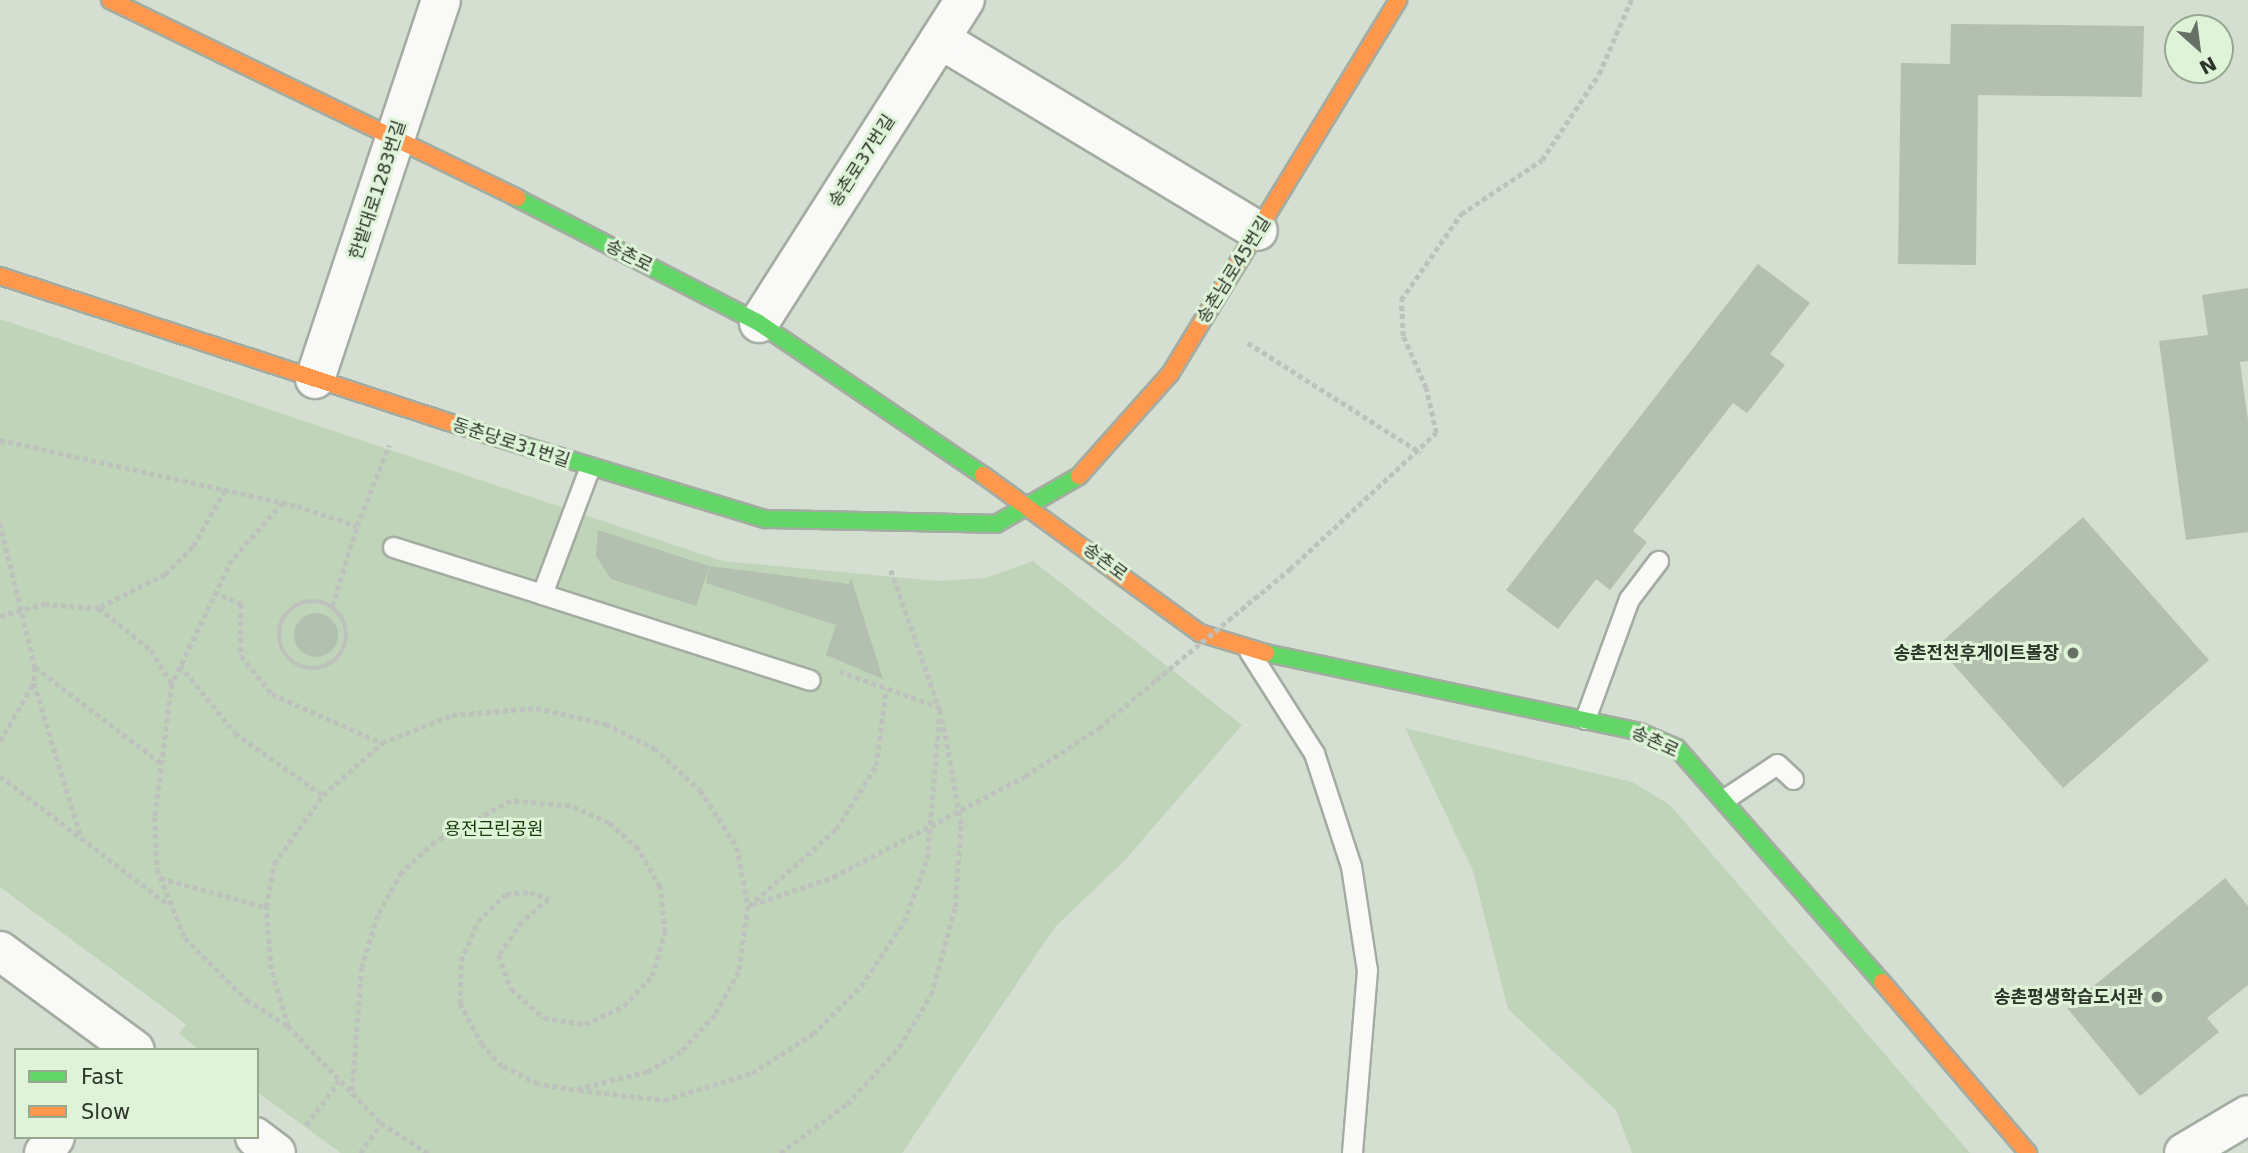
<!DOCTYPE html>
<html>
<head>
<meta charset="utf-8">
<style>
	body { margin:0 }
	#map { position:relative; width:2248px; height:1153px; overflow:hidden; background:#d4dfd1; font-family:"DejaVu Sans","Noto Sans KR",sans-serif }
	div>[style] { position:absolute }
	.green>* { inset:0; background:#bfd4b8 }
	.building>* { inset:0; background:#b3bfaf }
	.round { border-radius:50% }
	.path>* { height:4.5px; margin-top:-2.25px; transform-origin:0; background:repeating-linear-gradient(90deg,#bec2bd 0 5px,transparent 0 8.5px) }
	.path>.ring { margin:-2.25px; padding:0; box-sizing:content-box; background:none; border:4.5px solid #bec2bd; border-radius:50% }
	.roads { filter:drop-shadow(2px 0 #a4aca2) drop-shadow(-2px 0 #a4aca2) drop-shadow(0 2px #a4aca2) drop-shadow(0 -2px #a4aca2) }
	.lane>* { height:19px; margin:-9.5px; padding:0 9.5px; transform-origin:9.5px; border-radius:9.5px; background:#f9faf8 }
	.street>* { height:38px; margin:-19px; padding:0 19px; transform-origin:19px; border-radius:19px; background:#f9faf8 }
	.fast>* { height:16px; margin:-8px; padding:0 8px; transform-origin:8px; border-radius:8px; background:#63d668 }
	.slow>* { height:16px; margin:-8px; padding:0 8px; transform-origin:8px; border-radius:8px; background:#ff974d }
	.path-bridge>* { height:4.5px; margin-top:-2.25px; transform-origin:0; background:repeating-linear-gradient(90deg,#bec2bd 0 5px,transparent 0 8.5px) }
	.dots>* { width:19px; height:19px; translate:-50% -50%; box-sizing:border-box; border:4px solid #def3d8; border-radius:50% }
	span { translate:-50% -50%; white-space:nowrap; text-align:center; line-height:1.15; -webkit-text-stroke:6px #def3d8; paint-order:stroke }
	.street-label { font-size:18px; color:#2d352a }
	.poi-label { font-size:18px; color:#2d352a; font-weight:700 }
	.right { translate:-100% -50%; text-align:right }
	.park-label { font-size:18px; color:#143805 }
	.legend { position:absolute; left:14px; top:1048px; width:245px; height:91px; box-sizing:border-box; background:#def3d8; border:2px solid #97a792; margin:0; padding:9px 12px; list-style:none; font-size:21px; color:#2d352a }
	.legend li { display:flex; align-items:center; gap:14px; height:35px }
	.legend b { width:35px; border:2px solid #97a792 }
	.north { position:absolute; left:2164px; top:14px; width:70px; height:70px; box-sizing:border-box; background:#def3d8; border:2px solid #97a792; border-radius:50%; rotate:152deg; font-size:19px; font-weight:700; line-height:28px; text-align:center; color:#2d352a }
	.north::after { content:''; display:block; margin:auto; width:24px; height:32px; background:#677064; clip-path:polygon(50% 0,100% 100%,50% 72%,0 100%) }
</style>
</head>
<body>
<div id="map">
	<div class="green">
		<i style="clip-path:polygon(0 319px,722px 561px,938px 581px,986px 578px,1033px 561px,1242px 725px,1124px 861px,1055px 927px,902px 1153px,341px 1153px,257px 1092px,257px 1050px,200px 1050px,179px 1034px,186px 1024px,0 887px)"></i>
		<i style="clip-path:polygon(1405px 728px,1632px 782px,1669px 804px,1970px 1153px,1632px 1153px,1616px 1110px,1508px 1009px,1473px 871px)"></i>
	</div>
	<div class="building">
		<i style="clip-path:polygon(1951px 24px,2144px 26px,2142px 97px,1978px 95px,1976px 265px,1898px 264px,1901px 63px,1950px 64px)"></i>
		<i style="clip-path:polygon(1758px 264px,1810px 303px,1770px 354px,1785px 365px,1747px 413px,1733px 403px,1633px 531px,1647px 542px,1610px 590px,1596px 579px,1558px 629px,1506px 590px)"></i>
		<i style="clip-path:polygon(2248px 288px,2248px 361px,2240px 362px,2248px 420px,2248px 532px,2186px 540px,2159px 341px,2208px 335px,2202px 295px)"></i>
		<i style="clip-path:polygon(2083px 517px,2209px 660px,2063px 788px,1937px 646px)"></i>
		<i style="clip-path:polygon(598px 530px,709px 566px,849px 584px,851px 578px,883px 679px,826px 655px,836px 625px,706px 583px,709px 567px,696px 606px,611px 579px,596px 556px)"></i>
		<i class="round" style="left:294px;top:613px;width:44px;height:44px"></i>
		<i style="clip-path:polygon(2225px 878px,2248px 906px,2248px 985px,2207px 1018px,2219px 1032px,2140px 1096px,2067px 1008px)"></i>
	</div>
	<div class="path">
		<i style="left:1248px;top:343px;width:205px;rotate:32.4deg"></i>
		<i style="left:0;top:440px;width:304px;rotate:12.5deg"></i>
		<i style="left:297px;top:506px;width:63px;rotate:18.4deg"></i>
		<i style="left:357px;top:526px;width:87px;rotate:-68.4deg"></i>
		<i style="left:283px;top:503px;width:76px;rotate:131.8deg"></i>
		<i style="left:232px;top:560px;width:138px;rotate:115.8deg"></i>
		<i style="left:172px;top:684px;width:134px;rotate:97.3deg"></i>
		<i style="left:155px;top:817px;width:52px;rotate:87.8deg"></i>
		<i style="left:157px;top:869px;width:74px;rotate:67.9deg"></i>
		<i style="left:185px;top:938px;width:88px;rotate:45deg"></i>
		<i style="left:247px;top:1000px;width:49px;rotate:32.4deg"></i>
		<i style="left:288px;top:1026px;width:134px;rotate:46.2deg"></i>
		<i style="left:381px;top:1123px;width:56px;rotate:32.6deg"></i>
		<i style="left:0;top:523px;width:148px;rotate:76.3deg"></i>
		<i style="left:35px;top:667px;width:158px;rotate:37.3deg"></i>
		<i style="left:1290px;top:569px;width:200px;rotate:-43deg"></i>
		<i style="left:1436px;top:433px;width:46px;rotate:-102.5deg"></i>
		<i style="left:1426px;top:388px;width:57px;rotate:-113.9deg"></i>
		<i style="left:1403px;top:336px;width:36px;rotate:-93deg"></i>
		<i style="left:1401px;top:300px;width:105px;rotate:-55.1deg"></i>
		<i style="left:1461px;top:214px;width:97px;rotate:-33.7deg"></i>
		<i style="left:1542px;top:160px;width:103px;rotate:-56.5deg"></i>
		<i style="left:1599px;top:74px;width:81px;rotate:-66.6deg"></i>
		<i style="left:891px;top:570px;width:148px;rotate:70.7deg"></i>
		<i style="left:214px;top:592px;width:30px;rotate:24deg"></i>
		<i style="left:241px;top:604px;width:52px;rotate:90deg"></i>
		<i style="left:241px;top:656px;width:49px;rotate:50.8deg"></i>
		<i style="left:272px;top:694px;width:120px;rotate:24deg"></i>
		<i class="ring" style="left:279px;top:601px;width:63.5px;height:63.5px"></i>
		<i style="left:332px;top:606px;width:84px;rotate:-72.6deg"></i>
		<i style="left:100px;top:607px;width:73px;rotate:-26.9deg"></i>
		<i style="left:165px;top:574px;width:40px;rotate:-45deg"></i>
		<i style="left:193px;top:546px;width:64px;rotate:-60.3deg"></i>
		<i style="left:0;top:616px;width:46px;rotate:-15.3deg"></i>
		<i style="left:44px;top:604px;width:55px;rotate:4.2deg"></i>
		<i style="left:99px;top:608px;width:67px;rotate:38.9deg"></i>
		<i style="left:151px;top:650px;width:40px;rotate:58deg"></i>
		<i style="left:180px;top:665px;width:87px;rotate:51deg"></i>
		<i style="left:235px;top:733px;width:108px;rotate:35.2deg"></i>
		<i style="left:35px;top:667px;width:16px;rotate:94deg"></i>
		<i style="left:34px;top:683px;width:161px;rotate:73deg"></i>
		<i style="left:0;top:741px;width:66px;rotate:-59.9deg"></i>
		<i style="left:0;top:776px;width:213px;rotate:37.4deg"></i>
		<i style="left:1025px;top:776px;width:88px;rotate:-33deg"></i>
		<i style="left:1099px;top:728px;width:75px;rotate:-40.1deg"></i>
		<i style="left:160px;top:878px;width:110px;rotate:15.3deg"></i>
		<i style="left:752px;top:905px;width:86px;rotate:-19.1deg"></i>
		<i style="left:749px;top:906px;width:116px;rotate:-41.5deg"></i>
		<i style="left:836px;top:829px;width:75px;rotate:-57.6deg"></i>
		<i style="left:876px;top:766px;width:78px;rotate:-82.6deg"></i>
		<i style="left:288px;top:1026px;width:59px;rotate:-106.6deg"></i>
		<i style="left:271px;top:969px;width:62px;rotate:-94.6deg"></i>
		<i style="left:266px;top:907px;width:44px;rotate:-79.5deg"></i>
		<i style="left:274px;top:864px;width:85px;rotate:-54.6deg"></i>
		<i style="left:323px;top:795px;width:79px;rotate:-41.4deg"></i>
		<i style="left:382px;top:743px;width:75px;rotate:-21.8deg"></i>
		<i style="left:452px;top:715px;width:84px;rotate:-4.8deg"></i>
		<i style="left:536px;top:708px;width:72px;rotate:12.9deg"></i>
		<i style="left:606px;top:724px;width:54px;rotate:26.6deg"></i>
		<i style="left:654px;top:748px;width:62px;rotate:42.4deg"></i>
		<i style="left:700px;top:790px;width:68px;rotate:57deg"></i>
		<i style="left:737px;top:847px;width:60px;rotate:79.4deg"></i>
		<i style="left:748px;top:906px;width:67px;rotate:97.8deg"></i>
		<i style="left:739px;top:972px;width:49px;rotate:119.2deg"></i>
		<i style="left:715px;top:1015px;width:50px;rotate:132.6deg"></i>
		<i style="left:681px;top:1052px;width:39px;rotate:149deg"></i>
		<i style="left:648px;top:1072px;width:76px;rotate:166.3deg"></i>
		<i style="left:574px;top:1090px;width:36px;rotate:-171deg"></i>
		<i style="left:538px;top:1084px;width:40px;rotate:-153.4deg"></i>
		<i style="left:502px;top:1066px;width:29px;rotate:-134deg"></i>
		<i style="left:482px;top:1045px;width:47px;rotate:-118.2deg"></i>
		<i style="left:460px;top:1004px;width:43px;rotate:-88.7deg"></i>
		<i style="left:461px;top:961px;width:43px;rotate:-67deg"></i>
		<i style="left:478px;top:921px;width:39px;rotate:-44deg"></i>
		<i style="left:506px;top:894px;width:24px;rotate:-5deg"></i>
		<i style="left:530px;top:892px;width:20px;rotate:20deg"></i>
		<i style="left:549px;top:899px;width:35px;rotate:140deg"></i>
		<i style="left:522px;top:922px;width:40px;rotate:124.9deg"></i>
		<i style="left:499px;top:955px;width:36px;rotate:71deg"></i>
		<i style="left:511px;top:989px;width:44px;rotate:41.3deg"></i>
		<i style="left:544px;top:1018px;width:41px;rotate:8.3deg"></i>
		<i style="left:585px;top:1024px;width:43px;rotate:-24.8deg"></i>
		<i style="left:624px;top:1006px;width:41px;rotate:-47deg"></i>
		<i style="left:652px;top:976px;width:46px;rotate:-73.5deg"></i>
		<i style="left:665px;top:932px;width:45px;rotate:-96.3deg"></i>
		<i style="left:660px;top:887px;width:44px;rotate:-120.1deg"></i>
		<i style="left:638px;top:849px;width:39px;rotate:-138deg"></i>
		<i style="left:609px;top:823px;width:43px;rotate:-156.4deg"></i>
		<i style="left:570px;top:806px;width:59px;rotate:-175.2deg"></i>
		<i style="left:511px;top:801px;width:86px;rotate:151.7deg"></i>
		<i style="left:435px;top:842px;width:45px;rotate:137.7deg"></i>
		<i style="left:402px;top:872px;width:49px;rotate:119.2deg"></i>
		<i style="left:378px;top:915px;width:54px;rotate:107.1deg"></i>
		<i style="left:362px;top:967px;width:128px;rotate:94.5deg"></i>
		<i style="left:579px;top:1090px;width:86px;rotate:6.7deg"></i>
		<i style="left:664px;top:1100px;width:92px;rotate:-17.1deg"></i>
		<i style="left:752px;top:1073px;width:72px;rotate:-32.6deg"></i>
		<i style="left:813px;top:1034px;width:68px;rotate:-45deg"></i>
		<i style="left:861px;top:986px;width:77px;rotate:-56.1deg"></i>
		<i style="left:904px;top:922px;width:67px;rotate:-69.9deg"></i>
		<i style="left:927px;top:859px;width:152px;rotate:-85.1deg"></i>
		<i style="left:940px;top:708px;width:106px;rotate:-160.2deg"></i>
		<i style="left:306px;top:1125px;width:55px;rotate:-53.1deg"></i>
		<i style="left:360px;top:1153px;width:37px;rotate:-55deg"></i>
		<i style="left:780px;top:1153px;width:83px;rotate:-36.2deg"></i>
		<i style="left:847px;top:1104px;width:77px;rotate:-47.6deg"></i>
		<i style="left:899px;top:1047px;width:61px;rotate:-58.4deg"></i>
		<i style="left:931px;top:995px;width:91px;rotate:-74.7deg"></i>
		<i style="left:955px;top:907px;width:83px;rotate:-85.9deg"></i>
		<i style="left:961px;top:824px;width:107px;rotate:-100.3deg"></i>
	</div>
	<div class="roads">
		<div class="lane">
			<i style="left:393px;top:547px;width:156px;rotate:17.5deg"></i>
			<i style="left:542px;top:594px;width:134px;rotate:-69.4deg"></i>
			<i style="left:542px;top:594px;width:281px;rotate:17.8deg"></i>
			<i style="left:1249px;top:651px;width:121px;rotate:57.5deg"></i>
			<i style="left:1314px;top:753px;width:119px;rotate:71.9deg"></i>
			<i style="left:1351px;top:866px;width:105px;rotate:81.3deg"></i>
			<i style="left:1367px;top:970px;width:184px;rotate:94.7deg"></i>
			<i style="left:1585px;top:719px;width:128px;rotate:-69.9deg"></i>
			<i style="left:1629px;top:599px;width:48px;rotate:-52.7deg"></i>
			<i style="left:1726px;top:798px;width:61px;rotate:-33.7deg"></i>
			<i style="left:1777px;top:764px;width:22px;rotate:43deg"></i>
		</div>
		<div class="street">
			<i style="left:940px;top:39px;width:371px;rotate:31.1deg"></i>
			<i style="left:759px;top:323px;width:383px;rotate:-57.5deg"></i>
			<i style="left:315px;top:379px;width:399px;rotate:-71.6deg"></i>
			<i style="left:0;top:951px;width:167px;rotate:36.3deg"></i>
			<i style="left:255px;top:1137px;width:26px;rotate:37deg"></i>
			<i style="left:44px;top:1153px;width:19px;rotate:-55deg"></i>
			<i style="left:2184px;top:1153px;width:74px;rotate:-30.7deg"></i>
		</div>
		<div class="fast">
			<i style="left:517px;top:198px;width:272px;rotate:27.3deg"></i>
			<i style="left:759px;top:323px;width:271px;rotate:34.2deg"></i>
			<i style="left:485px;top:434px;width:293px;rotate:16.9deg"></i>
			<i style="left:765px;top:519px;width:231px;rotate:1.2deg"></i>
			<i style="left:996px;top:524px;width:96px;rotate:-30deg"></i>
			<i style="left:1266px;top:653px;width:382px;rotate:11.9deg"></i>
			<i style="left:1640px;top:732px;width:40px;rotate:23.4deg"></i>
			<i style="left:1677px;top:748px;width:311px;rotate:48.8deg"></i>
		</div>
		<div class="slow">
			<i style="left:110px;top:0;width:453px;rotate:25.9deg"></i>
			<i style="left:0;top:276px;width:510px;rotate:18.04deg"></i>
			<i style="left:983px;top:475px;width:268px;rotate:36.1deg"></i>
			<i style="left:1200px;top:633px;width:69px;rotate:16.9deg"></i>
			<i style="left:1079px;top:476px;width:137px;rotate:-48.3deg"></i>
			<i style="left:1170px;top:374px;width:438px;rotate:-58.6deg"></i>
			<i style="left:1882px;top:982px;width:225px;rotate:49.5deg"></i>
		</div>
	</div>
	<div class="path-bridge">
		<i style="left:1156px;top:680px;width:174px;rotate:-39.6deg"></i>
		<i style="left:833px;top:877px;width:217px;rotate:-27.7deg"></i>
	</div>
	<div class="dots">
		<i style="left:2073px;top:653px;background:#677064"></i>
		<i style="left:2157px;top:997px;background:#677064"></i>
	</div>
	<div class="street-label">
		<span style="left:862px;top:161px;rotate:-57deg">송촌로37번길</span>
		<span style="left:378px;top:190px;rotate:-72deg">한밭대로1283번길</span>
		<span style="left:629px;top:256px;rotate:27deg">송촌로</span>
		<span style="left:1234px;top:270px;rotate:-58deg">송촌남로45번길</span>
		<span style="left:511px;top:443px;rotate:18deg">동춘당로31번길</span>
		<span style="left:1105px;top:562px;rotate:37deg">송촌로</span>
		<span style="left:1655px;top:742px;rotate:25deg">송촌로</span>
	</div>
	<div class="poi-label">
		<span class="right" style="left:2059px;top:653px">송촌전천후게이트볼장</span>
		<span class="right" style="left:2143px;top:997px">송촌평생학습도서관</span>
	</div>
	<div class="park-label">
		<span style="left:494px;top:829px">용전근린공원</span>
	</div>
	<ul class="legend">
	<li><b style="height:9px;background:#63d668"></b>Fast</li>
	<li><b style="height:9px;background:#ff974d"></b>Slow</li>
	</ul>
	<div class="north">N</div>
</div>
</body>
</html>
